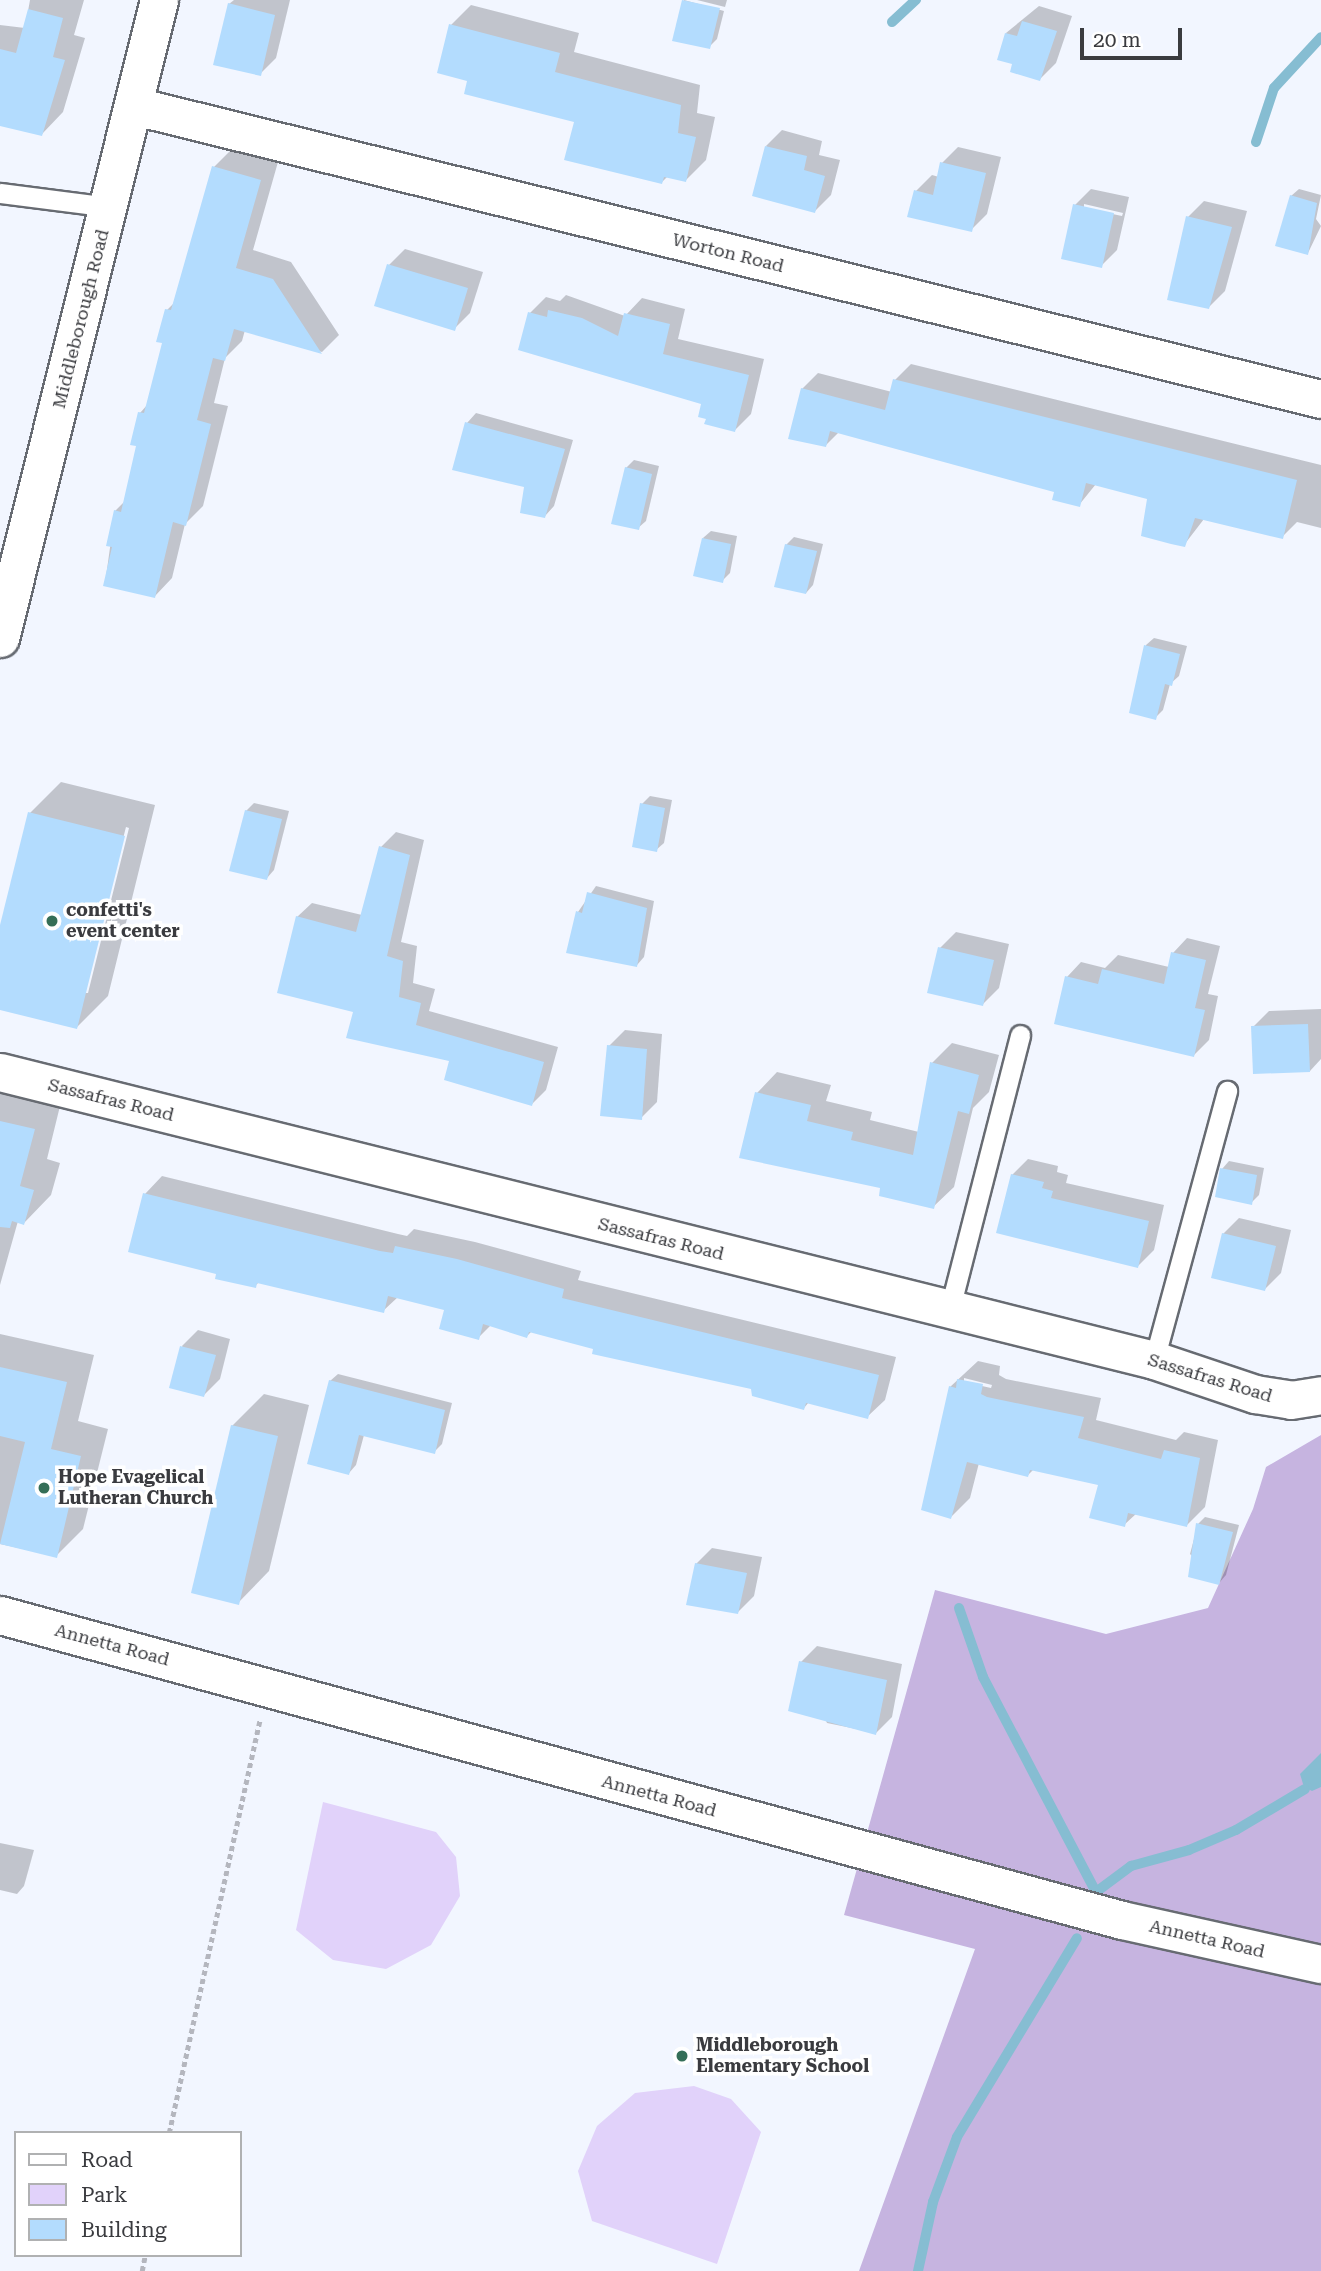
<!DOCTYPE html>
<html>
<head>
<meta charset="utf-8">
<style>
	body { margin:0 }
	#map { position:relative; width:1321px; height:2271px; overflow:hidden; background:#f2f6ff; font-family:"Roboto Serif",serif }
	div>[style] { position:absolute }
	.green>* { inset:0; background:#e1d2fa }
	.forest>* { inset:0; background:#c6b4e0 }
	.water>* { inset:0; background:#86bdd2 }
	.shadow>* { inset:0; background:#0003 }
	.stream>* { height:10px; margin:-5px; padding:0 5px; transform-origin:5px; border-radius:5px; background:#86bdd2 }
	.building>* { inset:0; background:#b3dcfe }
	.path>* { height:4.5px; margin-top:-2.25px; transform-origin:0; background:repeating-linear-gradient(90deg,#b4b6be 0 5px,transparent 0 8.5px) }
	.roads { filter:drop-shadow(2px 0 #676b72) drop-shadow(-2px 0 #676b72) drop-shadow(0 2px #676b72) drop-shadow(0 -2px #676b72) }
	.lane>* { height:19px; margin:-9.5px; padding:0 9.5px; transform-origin:9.5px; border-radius:9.5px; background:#fff }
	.street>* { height:37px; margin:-18.5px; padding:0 18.5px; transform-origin:18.5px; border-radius:18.5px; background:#fff }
	.dots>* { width:19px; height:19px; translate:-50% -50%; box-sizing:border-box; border:4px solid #fff; border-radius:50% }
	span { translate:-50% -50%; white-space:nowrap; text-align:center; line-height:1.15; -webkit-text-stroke:7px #fff; paint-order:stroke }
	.street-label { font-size:18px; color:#3a3b3f }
	.poi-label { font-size:18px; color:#3a3b3f; font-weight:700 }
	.left { translate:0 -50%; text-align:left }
	.legend { position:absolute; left:14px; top:2131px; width:228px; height:126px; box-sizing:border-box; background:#fff; border:2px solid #b0b1b2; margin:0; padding:9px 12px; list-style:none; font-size:21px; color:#3a3b3f }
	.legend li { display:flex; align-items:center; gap:14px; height:35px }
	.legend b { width:35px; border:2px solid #b0b1b2 }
	.scale { position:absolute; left:1080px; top:28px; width:102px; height:32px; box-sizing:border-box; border:4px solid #3a3b3f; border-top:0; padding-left:9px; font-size:21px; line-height:24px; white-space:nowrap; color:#3a3b3f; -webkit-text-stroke:5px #fff; paint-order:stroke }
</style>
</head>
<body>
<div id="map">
	<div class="green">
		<i style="clip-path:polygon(323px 1802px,436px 1832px,456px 1857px,460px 1896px,431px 1945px,386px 1969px,333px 1960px,296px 1930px)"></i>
		<i style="clip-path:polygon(694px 2086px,731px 2099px,761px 2132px,717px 2264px,592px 2221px,578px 2171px,597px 2126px,635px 2093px)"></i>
	</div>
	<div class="forest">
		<i style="clip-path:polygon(1321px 1435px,1321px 2271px,859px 2271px,975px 1949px,844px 1915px,935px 1590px,1106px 1634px,1208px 1608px,1253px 1509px,1266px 1467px)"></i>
	</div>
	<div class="water">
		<i style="clip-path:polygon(1321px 1753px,1321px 1787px,1312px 1791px,1304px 1787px,1300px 1774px)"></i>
	</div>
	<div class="shadow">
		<i style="clip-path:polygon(30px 0,84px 0,74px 35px,85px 38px,63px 112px,42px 134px,0 124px,0 25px,25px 28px)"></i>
		<i style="clip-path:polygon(234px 0,290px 0,276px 58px,260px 74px,229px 4px)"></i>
		<i style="clip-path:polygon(684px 0,724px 11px,717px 39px,709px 47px,674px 40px)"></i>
		<i style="clip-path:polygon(697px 0,727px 0,725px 7px)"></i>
		<i style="clip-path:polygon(471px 5px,579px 33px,574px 52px,700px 85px,697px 113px,715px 117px,706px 160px,686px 180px,668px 176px,662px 182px,576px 121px,469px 80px,451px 25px)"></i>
		<i style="clip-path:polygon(1039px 6px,1072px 16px,1056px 63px,1040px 79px,1014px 63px,1006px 33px)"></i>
		<i style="clip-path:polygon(782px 130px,822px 141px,819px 155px,840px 160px,831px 195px,815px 211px,766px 146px)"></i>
		<i style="clip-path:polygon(958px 147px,1001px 157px,987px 214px,971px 230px,916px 191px,932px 175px,939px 177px,942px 163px)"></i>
		<i style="clip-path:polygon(232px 149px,278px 162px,253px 250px,291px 262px,339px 335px,322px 352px,245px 330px,242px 341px,225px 358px,214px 403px,228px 406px,203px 506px,185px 524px,172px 578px,155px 596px,105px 584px,115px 511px,125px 501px,138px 445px,140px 413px,148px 404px,164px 342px,167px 310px,176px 301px,214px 167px)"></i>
		<i style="clip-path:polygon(evenodd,1091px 189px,1129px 197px,1117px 250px,1101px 266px,1075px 205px,1091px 189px,1084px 204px,1123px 213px,1122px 216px,1084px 208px,1084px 204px)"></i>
		<i style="clip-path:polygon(1299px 189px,1321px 195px,1316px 219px,1321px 226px,1308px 253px,1291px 196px)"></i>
		<i style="clip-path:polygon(1204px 201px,1247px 211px,1225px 291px,1209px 307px,1188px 217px)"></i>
		<i style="clip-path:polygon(405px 249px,483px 272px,470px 313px,454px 329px,376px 305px,389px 265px)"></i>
		<i style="clip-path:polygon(566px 295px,625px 316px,642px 298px,685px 309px,678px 339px,764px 359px,751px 414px,735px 430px,708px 418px,703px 403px,530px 313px,546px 297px,560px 301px)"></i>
		<i style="clip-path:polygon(911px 364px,1321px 465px,1321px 528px,1297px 522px,1282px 537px,1204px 519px,1184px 545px,1149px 498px,1096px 484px,1079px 505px,1056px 491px,839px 432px,825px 446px,802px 389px,818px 373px,892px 392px,895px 380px)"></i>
		<i style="clip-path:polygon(476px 413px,573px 440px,554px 506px,545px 516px,526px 486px,467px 423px)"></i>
		<i style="clip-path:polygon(634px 460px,659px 466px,646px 521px,638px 528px,626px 468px)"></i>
		<i style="clip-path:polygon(711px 531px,737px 536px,730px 573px,722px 581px,703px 538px)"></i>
		<i style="clip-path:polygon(794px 537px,823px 544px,813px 585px,806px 593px,786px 545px)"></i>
		<i style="clip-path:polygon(1154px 638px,1187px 646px,1179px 676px,1170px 684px,1163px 710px,1155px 718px,1131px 712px,1146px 645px)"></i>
		<i style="clip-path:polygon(evenodd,61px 782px,155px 805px,108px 996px,77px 1027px,0 1008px,0 932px,30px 813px,61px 782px,126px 827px,129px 828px,88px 993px,84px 993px,126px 827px)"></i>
		<i style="clip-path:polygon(650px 796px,672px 800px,664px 843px,656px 850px,642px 804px)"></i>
		<i style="clip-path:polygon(254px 803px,289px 811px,274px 870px,267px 878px,246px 811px)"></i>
		<i style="clip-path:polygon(396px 832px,424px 840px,401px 942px,417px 946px,413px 983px,435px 989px,429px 1011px,558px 1047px,546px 1090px,532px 1104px,355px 1010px,297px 917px,312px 903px,362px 915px,381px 847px)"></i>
		<i style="clip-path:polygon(596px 886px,654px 901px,644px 957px,637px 965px,578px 912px)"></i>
		<i style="clip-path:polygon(956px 932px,1009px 944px,999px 988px,983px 1004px,940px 948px)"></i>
		<i style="clip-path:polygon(1187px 938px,1220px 946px,1208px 994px,1218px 996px,1209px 1040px,1194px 1055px,1067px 977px,1081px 962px,1105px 968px,1118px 955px,1169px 967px,1173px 953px)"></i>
		<i style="clip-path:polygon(1321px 1009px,1321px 1059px,1310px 1071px,1253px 1027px,1269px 1011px)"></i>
		<i style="clip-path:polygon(625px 1030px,662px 1034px,657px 1102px,641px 1118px,609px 1046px)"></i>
		<i style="clip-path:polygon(952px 1043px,999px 1055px,989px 1092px,973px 1108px,954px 1187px,933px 1207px,883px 1187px,757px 1093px,777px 1072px,831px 1085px,826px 1101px,872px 1112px,870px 1120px,919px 1132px,932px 1063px)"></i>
		<i style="clip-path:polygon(0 1089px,61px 1102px,47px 1159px,60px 1163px,51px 1195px,24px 1223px,18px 1221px,0 1285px)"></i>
		<i style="clip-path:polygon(1028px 1159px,1058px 1166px,1057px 1172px,1068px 1175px,1066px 1183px,1164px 1205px,1154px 1250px,1138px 1266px,1012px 1175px)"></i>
		<i style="clip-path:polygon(1229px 1161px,1264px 1168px,1259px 1195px,1251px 1203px,1222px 1169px)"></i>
		<i style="clip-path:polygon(162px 1176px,398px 1234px,407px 1236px,414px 1229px,475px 1242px,581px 1271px,578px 1280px,896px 1357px,885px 1400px,867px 1417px,809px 1402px,804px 1408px,752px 1387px,532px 1331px,527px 1336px,491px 1325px,478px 1338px,446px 1309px,398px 1297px,383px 1311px,260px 1281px,255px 1286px,218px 1273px,145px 1194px)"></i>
		<i style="clip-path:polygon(1239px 1218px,1291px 1230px,1281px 1273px,1265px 1289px,1223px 1234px)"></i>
		<i style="clip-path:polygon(198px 1330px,230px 1339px,220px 1379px,204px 1395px,182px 1346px)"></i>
		<i style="clip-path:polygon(0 1334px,94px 1355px,78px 1421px,108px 1429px,83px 1529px,56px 1556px,0 1544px)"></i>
		<i style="clip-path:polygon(evenodd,978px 1361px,1000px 1366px,999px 1375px,1006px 1379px,1101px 1398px,1096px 1420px,1176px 1440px,1184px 1432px,1218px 1440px,1205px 1507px,1187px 1525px,1137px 1513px,1124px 1525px,1100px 1484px,1034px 1469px,1028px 1475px,979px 1463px,970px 1498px,951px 1517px,950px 1387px,978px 1361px,964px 1378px,992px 1385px,991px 1388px,964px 1382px,964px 1378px)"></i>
		<i style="clip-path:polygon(338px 1374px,452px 1403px,442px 1444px,434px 1452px,364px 1435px,356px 1465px,349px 1473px,330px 1381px)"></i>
		<i style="clip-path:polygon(264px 1394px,309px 1405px,269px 1571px,238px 1603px,232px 1426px)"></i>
		<i style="clip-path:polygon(1205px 1517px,1239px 1525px,1226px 1575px,1219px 1583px,1190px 1554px,1198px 1524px)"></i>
		<i style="clip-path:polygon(712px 1548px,762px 1557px,754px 1596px,738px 1612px,696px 1564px)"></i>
		<i style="clip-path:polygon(817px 1646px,902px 1664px,892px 1717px,876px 1733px,827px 1723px,801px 1662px)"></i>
		<i style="clip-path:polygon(0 1843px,34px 1850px,24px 1886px,17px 1894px,0 1890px)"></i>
	</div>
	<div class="stream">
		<i style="left:892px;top:22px;width:33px;rotate:-43deg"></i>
		<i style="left:1256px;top:142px;width:57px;rotate:-71.6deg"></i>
		<i style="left:1274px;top:88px;width:69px;rotate:-47.3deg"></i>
		<i style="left:959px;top:1608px;width:73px;rotate:70.8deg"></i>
		<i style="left:983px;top:1677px;width:243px;rotate:62.3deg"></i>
		<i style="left:1096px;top:1892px;width:44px;rotate:-36.6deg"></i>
		<i style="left:1131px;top:1866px;width:60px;rotate:-15.4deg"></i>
		<i style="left:1189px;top:1850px;width:51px;rotate:-23.1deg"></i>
		<i style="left:1236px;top:1830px;width:80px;rotate:-30.7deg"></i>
		<i style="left:918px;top:2271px;width:71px;rotate:-77.7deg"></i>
		<i style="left:933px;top:2202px;width:69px;rotate:-69.7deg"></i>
		<i style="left:957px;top:2137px;width:232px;rotate:-58.9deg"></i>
	</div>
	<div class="building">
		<i style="clip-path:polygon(682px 0,720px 8px,710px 49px,672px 41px)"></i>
		<i style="clip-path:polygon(228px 3px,275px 15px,261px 76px,213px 65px)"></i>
		<i style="clip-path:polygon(28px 9px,63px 18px,53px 57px,65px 60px,42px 136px,0 126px,0 49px,16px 53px)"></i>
		<i style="clip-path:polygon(1022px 21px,1057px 31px,1040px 81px,1010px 72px,1012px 64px,997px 60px,1005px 33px,1017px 36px)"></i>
		<i style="clip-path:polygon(449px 24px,560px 53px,555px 72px,681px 105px,678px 133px,696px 137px,686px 182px,664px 177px,662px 184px,564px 160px,574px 122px,464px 94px,467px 81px,437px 73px)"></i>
		<i style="clip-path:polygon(765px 146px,807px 156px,804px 170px,825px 176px,815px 213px,752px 196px)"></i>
		<i style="clip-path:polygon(940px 162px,986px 173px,972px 232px,907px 217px,914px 190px,933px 195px)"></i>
		<i style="clip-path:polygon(212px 166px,261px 180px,236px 268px,273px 279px,322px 354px,234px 329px,225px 361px,213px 358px,197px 420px,211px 424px,186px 526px,173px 522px,155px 598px,103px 586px,112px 547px,106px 546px,114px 510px,121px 512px,136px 446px,130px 445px,138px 412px,144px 413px,162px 343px,156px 342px,165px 309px,171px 310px)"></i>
		<i style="clip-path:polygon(1290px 195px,1317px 203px,1308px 255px,1275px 246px)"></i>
		<i style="clip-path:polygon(1073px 204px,1114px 213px,1102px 268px,1061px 259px)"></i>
		<i style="clip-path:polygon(1186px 216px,1232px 227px,1209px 309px,1167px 300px)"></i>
		<i style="clip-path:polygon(387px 264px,468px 288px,455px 331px,374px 306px)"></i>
		<i style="clip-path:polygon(548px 310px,582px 318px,618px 336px,624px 313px,670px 324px,663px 354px,749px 375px,735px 432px,704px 424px,706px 419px,698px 417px,701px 404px,518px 350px,528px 312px,547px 317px)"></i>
		<i style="clip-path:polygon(893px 379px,1297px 480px,1283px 539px,1195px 518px,1185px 547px,1171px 544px,1141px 536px,1147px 499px,1086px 483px,1080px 507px,1052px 500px,1054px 492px,830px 431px,826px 447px,788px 439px,801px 388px,885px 410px)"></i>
		<i style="clip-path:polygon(465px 422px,565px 449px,545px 518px,520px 513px,524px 487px,452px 470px)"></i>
		<i style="clip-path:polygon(625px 467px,652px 474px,639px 530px,611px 524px)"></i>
		<i style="clip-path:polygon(702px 538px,731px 544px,723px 583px,693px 576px)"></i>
		<i style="clip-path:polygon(785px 544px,817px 551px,806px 594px,774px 587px)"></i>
		<i style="clip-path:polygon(1144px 645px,1180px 654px,1172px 686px,1165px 684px,1156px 720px,1129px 713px)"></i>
		<i style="clip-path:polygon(640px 803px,665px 808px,657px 852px,632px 847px)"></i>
		<i style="clip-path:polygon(245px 810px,282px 819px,267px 880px,229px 871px)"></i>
		<i style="clip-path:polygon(28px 812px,125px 836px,77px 1029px,0 1010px,0 925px)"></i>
		<i style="clip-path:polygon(379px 846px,410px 855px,387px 956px,403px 961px,399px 997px,421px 1003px,416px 1025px,544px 1062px,532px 1106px,444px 1080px,449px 1061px,346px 1038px,353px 1012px,277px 993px,296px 916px,356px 932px)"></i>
		<i style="clip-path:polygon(587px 892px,647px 908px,637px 967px,566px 953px,576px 911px,582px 913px)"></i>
		<i style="clip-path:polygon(938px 947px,994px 960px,983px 1006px,927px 993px)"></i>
		<i style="clip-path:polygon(1171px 952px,1206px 960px,1195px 1008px,1205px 1010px,1194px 1057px,1054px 1024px,1065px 976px,1098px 984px,1102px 969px,1164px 984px)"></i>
		<i style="clip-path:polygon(1308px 1024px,1310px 1072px,1253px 1074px,1251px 1026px)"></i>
		<i style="clip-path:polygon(607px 1045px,647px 1049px,642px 1120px,600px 1116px)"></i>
		<i style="clip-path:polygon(930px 1062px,979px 1075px,969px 1114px,958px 1111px,934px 1209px,879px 1196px,880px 1188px,739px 1158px,755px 1092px,811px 1105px,807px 1121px,853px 1132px,851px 1140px,913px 1155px)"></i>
		<i style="clip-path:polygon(0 1121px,35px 1129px,20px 1186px,34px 1190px,24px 1225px,12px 1221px,10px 1228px,0 1227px)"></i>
		<i style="clip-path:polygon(1220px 1168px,1257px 1175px,1252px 1205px,1215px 1197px)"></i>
		<i style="clip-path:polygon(1011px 1174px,1044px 1182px,1042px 1188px,1053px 1191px,1051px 1198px,1149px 1221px,1138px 1268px,996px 1233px)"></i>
		<i style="clip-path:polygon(143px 1193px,380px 1251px,393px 1253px,395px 1246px,457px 1259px,564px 1289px,562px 1298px,879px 1375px,868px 1419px,806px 1403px,804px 1410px,752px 1396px,751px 1389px,592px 1354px,593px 1349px,529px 1332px,527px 1338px,483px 1324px,479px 1340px,439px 1329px,444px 1310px,388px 1296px,384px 1313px,257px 1283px,256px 1288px,215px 1279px,216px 1274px,128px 1252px)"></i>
		<i style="clip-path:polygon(1222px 1233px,1276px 1246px,1265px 1291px,1211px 1278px)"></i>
		<i style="clip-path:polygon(180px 1346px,216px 1355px,204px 1397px,169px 1388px)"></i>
		<i style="clip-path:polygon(0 1367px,67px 1382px,51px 1449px,81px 1456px,57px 1558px,0 1544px,25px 1442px,0 1436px)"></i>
		<i style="clip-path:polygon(957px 1379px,983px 1384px,981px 1394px,987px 1397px,1084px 1417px,1078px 1438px,1161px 1459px,1164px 1450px,1200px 1458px,1187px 1527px,1128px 1513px,1125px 1527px,1089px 1518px,1098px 1485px,1030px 1470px,1028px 1477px,967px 1462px,951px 1519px,921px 1510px,949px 1386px,956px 1388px)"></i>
		<i style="clip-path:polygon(329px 1380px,445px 1410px,435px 1454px,359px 1435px,349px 1475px,307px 1464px)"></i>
		<i style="clip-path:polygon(231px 1425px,278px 1436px,239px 1605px,191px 1593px)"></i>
		<i style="clip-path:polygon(1196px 1523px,1233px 1532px,1219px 1585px,1188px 1577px)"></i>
		<i style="clip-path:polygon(695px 1563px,747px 1573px,738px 1614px,686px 1605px)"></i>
		<i style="clip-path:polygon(799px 1661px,887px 1680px,876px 1735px,788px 1711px)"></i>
	</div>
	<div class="path">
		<i style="left:169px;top:2133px;width:423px;rotate:-77.6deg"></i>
		<i style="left:142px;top:2271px;width:16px;rotate:-79deg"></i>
	</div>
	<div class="roads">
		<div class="lane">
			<i style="left:0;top:193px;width:110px;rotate:7.3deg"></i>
			<i style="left:949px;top:1312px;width:286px;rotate:-75.6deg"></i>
			<i style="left:1154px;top:1360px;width:279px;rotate:-74.8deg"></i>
		</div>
		<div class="street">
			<i style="left:135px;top:106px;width:1222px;rotate:13.88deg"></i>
			<i style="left:0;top:638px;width:658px;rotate:-76.01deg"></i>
			<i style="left:0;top:1072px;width:1189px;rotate:14.01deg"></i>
			<i style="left:1154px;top:1360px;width:107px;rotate:18.6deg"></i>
			<i style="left:1255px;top:1394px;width:36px;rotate:9deg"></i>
			<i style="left:1291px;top:1400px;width:30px;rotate:-9deg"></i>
			<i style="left:0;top:1615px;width:1163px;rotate:15.21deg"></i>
			<i style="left:1122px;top:1920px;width:204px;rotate:12.5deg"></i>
		</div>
	</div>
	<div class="dots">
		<i style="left:52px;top:921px;background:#346e57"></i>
		<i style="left:44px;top:1488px;background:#346e57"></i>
		<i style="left:682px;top:2056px;background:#346e57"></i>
	</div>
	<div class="street-label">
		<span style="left:728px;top:253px;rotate:14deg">Worton Road</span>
		<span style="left:81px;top:319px;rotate:-76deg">Middleborough Road</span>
		<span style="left:111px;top:1100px;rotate:14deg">Sassafras Road</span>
		<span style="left:661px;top:1239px;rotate:14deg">Sassafras Road</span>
		<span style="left:1210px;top:1378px;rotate:17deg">Sassafras Road</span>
		<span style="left:112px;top:1645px;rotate:15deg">Annetta Road</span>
		<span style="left:659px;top:1796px;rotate:15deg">Annetta Road</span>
		<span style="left:1207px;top:1939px;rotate:13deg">Annetta Road</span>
	</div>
	<div class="poi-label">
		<span class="left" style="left:66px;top:921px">confetti's<br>event center</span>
		<span class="left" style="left:58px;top:1488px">Hope Evagelical<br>Lutheran Church</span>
		<span class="left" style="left:696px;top:2056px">Middleborough<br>Elementary School</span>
	</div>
	<ul class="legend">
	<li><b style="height:9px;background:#fff"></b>Road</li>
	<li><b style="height:19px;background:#e1d2fa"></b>Park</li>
	<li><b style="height:19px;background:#b3dcfe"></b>Building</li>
	</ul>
	<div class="scale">20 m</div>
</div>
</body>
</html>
